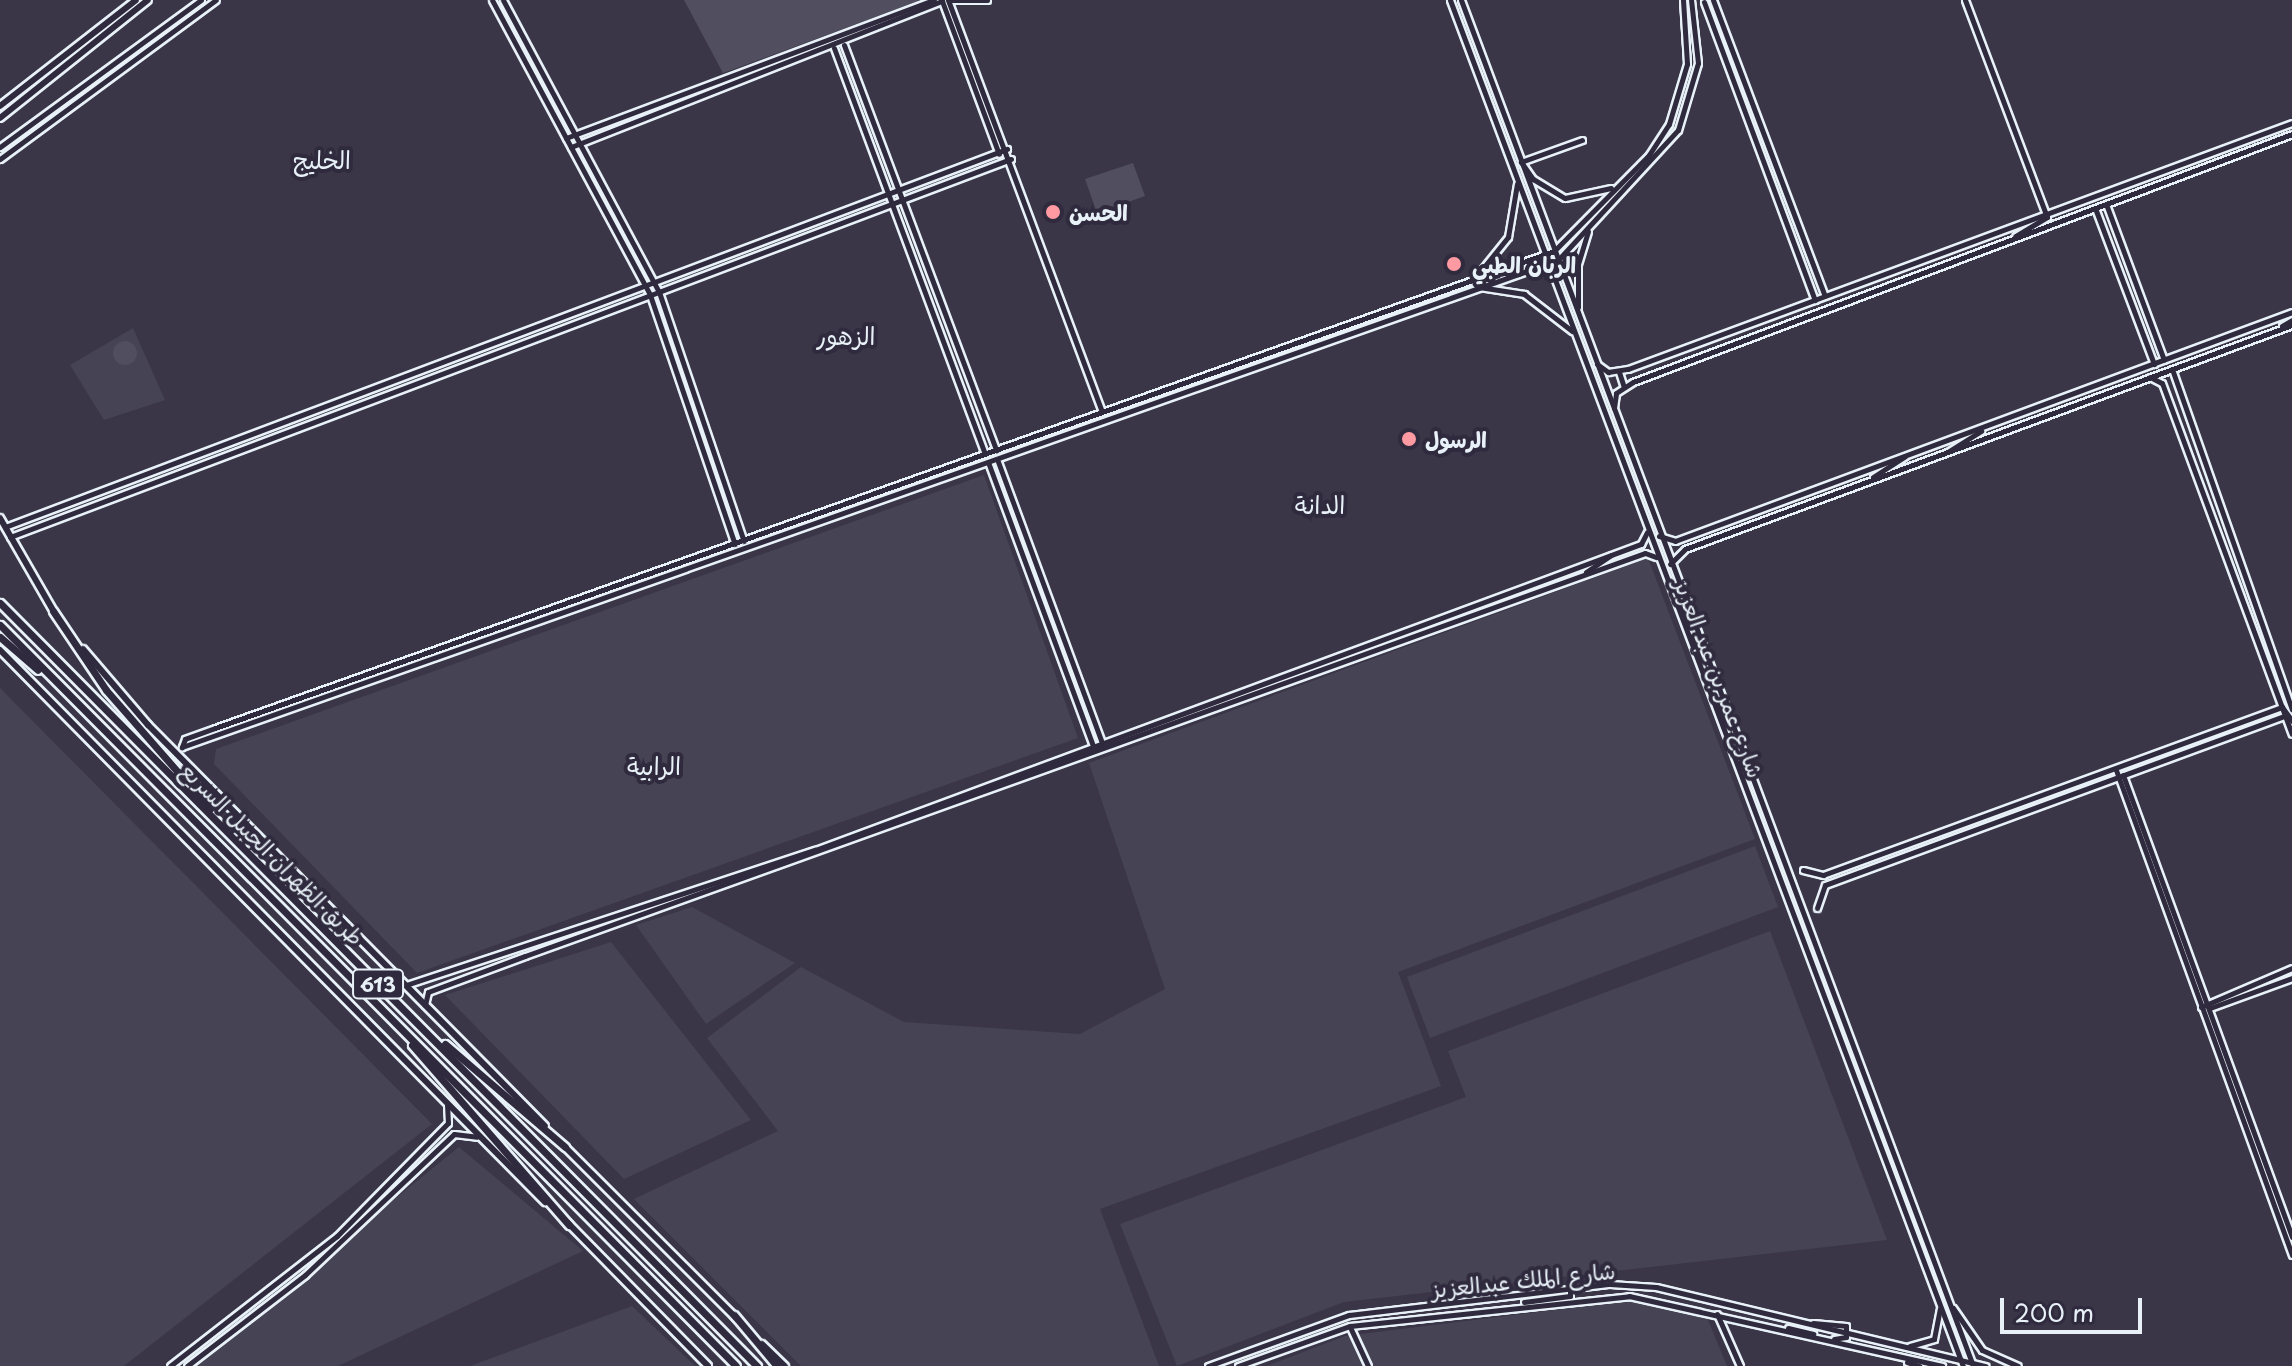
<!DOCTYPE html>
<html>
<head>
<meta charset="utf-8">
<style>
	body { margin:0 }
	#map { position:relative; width:2292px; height:1366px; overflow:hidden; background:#3a3648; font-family:"Playpen Sans","Playpen Sans Arabic",sans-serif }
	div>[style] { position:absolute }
	.built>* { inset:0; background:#464354 }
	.green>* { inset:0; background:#504e5f }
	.round { border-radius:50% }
	.roads { filter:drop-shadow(2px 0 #e8f1f8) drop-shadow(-2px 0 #e8f1f8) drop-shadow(0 2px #e8f1f8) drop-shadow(0 -2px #e8f1f8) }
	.tertiary>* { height:5px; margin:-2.5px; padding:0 2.5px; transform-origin:2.5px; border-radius:2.5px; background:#2f2a3d }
	.secondary>* { height:5px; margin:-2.5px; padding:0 2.5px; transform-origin:2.5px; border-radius:2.5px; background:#2f2a3d }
	.primary>* { height:6px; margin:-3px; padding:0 3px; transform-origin:3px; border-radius:3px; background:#2f2a3d }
	.motorway>* { height:7px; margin:-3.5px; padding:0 3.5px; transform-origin:3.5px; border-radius:3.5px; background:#2f2a3d }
	.dots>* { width:22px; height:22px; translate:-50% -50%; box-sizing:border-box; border:4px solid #2f2a3d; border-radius:50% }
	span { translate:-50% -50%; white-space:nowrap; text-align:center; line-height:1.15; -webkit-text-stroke:8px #2f2a3d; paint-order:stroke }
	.shield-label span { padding:2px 6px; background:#2f2a3d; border:2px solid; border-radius:6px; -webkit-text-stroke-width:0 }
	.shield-label { font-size:20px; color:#e8f1f8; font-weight:700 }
	.poi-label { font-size:22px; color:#e8f1f8; font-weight:700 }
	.left { translate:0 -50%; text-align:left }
	.street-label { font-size:22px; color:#e8f1f8 }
	.neighbourhood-label { font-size:24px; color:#e8f1f8 }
	.scale { position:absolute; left:2000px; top:1298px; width:142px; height:36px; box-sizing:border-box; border:4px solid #e8f1f8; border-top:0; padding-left:10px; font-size:24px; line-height:28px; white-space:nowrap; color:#e8f1f8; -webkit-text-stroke:6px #2f2a3d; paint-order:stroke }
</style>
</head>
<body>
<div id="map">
	<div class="built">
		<i style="clip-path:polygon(133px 328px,165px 400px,104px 420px,70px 365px)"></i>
		<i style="clip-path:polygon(984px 475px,1078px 738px,417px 973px,214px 764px,216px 749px)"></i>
		<i style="clip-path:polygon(1648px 558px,1755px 839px,1398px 972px,1441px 1086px,1100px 1209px,1159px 1366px,801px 1366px,634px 1199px,778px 1131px,707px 1038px,801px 967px,904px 1022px,1080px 1034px,1165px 989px,1089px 763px)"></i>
		<i style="clip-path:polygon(0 688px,432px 1124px,124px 1366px,0 1366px)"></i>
		<i style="clip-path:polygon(1755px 846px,1778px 907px,1430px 1038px,1407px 977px)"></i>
		<i style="clip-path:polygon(692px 907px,795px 963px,706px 1024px,636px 925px)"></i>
		<i style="clip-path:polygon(1770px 931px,1887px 1240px,1344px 1302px,1177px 1366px,1120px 1224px,1466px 1097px,1448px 1051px)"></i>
		<i style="clip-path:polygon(611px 942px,751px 1120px,624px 1179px,445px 995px)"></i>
		<i style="clip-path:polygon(459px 1147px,583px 1251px,338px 1366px,188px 1366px)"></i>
		<i style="clip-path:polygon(1636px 1300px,1706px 1315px,1727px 1366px,1267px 1366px,1345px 1336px)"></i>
		<i style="clip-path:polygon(632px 1306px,695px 1366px,470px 1366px)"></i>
	</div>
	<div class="green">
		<i style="clip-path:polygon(684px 0,917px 0,919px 1px,723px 73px)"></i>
		<i style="clip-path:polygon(1133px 163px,1145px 196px,1097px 213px,1085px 179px)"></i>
		<i class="round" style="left:113px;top:341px;width:24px;height:24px"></i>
	</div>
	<div class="roads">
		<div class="tertiary">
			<i style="left:492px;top:0;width:335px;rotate:61.8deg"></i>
			<i style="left:650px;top:295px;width:263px;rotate:71.2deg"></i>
			<i style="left:503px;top:0;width:331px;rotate:61.9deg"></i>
			<i style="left:659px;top:292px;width:263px;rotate:71.2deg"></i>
			<i style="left:948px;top:0;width:439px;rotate:69.5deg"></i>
			<i style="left:949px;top:0;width:38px"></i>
			<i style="left:1683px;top:0;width:64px;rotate:86.4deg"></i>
			<i style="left:1687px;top:64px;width:63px;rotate:106.7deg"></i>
			<i style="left:1669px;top:124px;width:37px;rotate:123deg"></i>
			<i style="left:1649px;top:155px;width:135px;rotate:134.7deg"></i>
			<i style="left:1554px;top:251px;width:1421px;rotate:160.39deg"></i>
			<i style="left:215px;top:728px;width:32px;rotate:160deg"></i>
			<i style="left:185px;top:739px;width:9px;rotate:111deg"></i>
			<i style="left:182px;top:747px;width:1460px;rotate:-19.49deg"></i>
			<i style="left:1558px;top:260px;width:177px;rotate:-47.3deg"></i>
			<i style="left:1678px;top:130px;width:70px;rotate:-73.4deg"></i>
			<i style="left:1698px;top:63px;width:63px;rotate:-96.3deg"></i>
			<i style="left:1713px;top:0;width:316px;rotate:69.3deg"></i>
			<i style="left:1965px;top:0;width:232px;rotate:69.3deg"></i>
			<i style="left:2047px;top:217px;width:37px;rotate:149deg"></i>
			<i style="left:1704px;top:2px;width:318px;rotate:69.6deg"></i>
			<i style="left:844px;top:45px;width:433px;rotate:69.4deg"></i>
			<i style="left:834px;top:48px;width:433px;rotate:69.6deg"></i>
			<i style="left:566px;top:138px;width:393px;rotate:-20.6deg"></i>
			<i style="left:1582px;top:140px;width:65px;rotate:160.2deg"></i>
			<i style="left:1521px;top:162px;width:21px;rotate:55deg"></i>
			<i style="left:1533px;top:179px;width:37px;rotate:31deg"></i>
			<i style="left:1565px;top:198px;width:47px;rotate:-12.3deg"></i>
			<i style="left:0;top:147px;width:249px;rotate:-36.2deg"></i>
			<i style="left:571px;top:147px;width:399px;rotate:-21.5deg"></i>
			<i style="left:942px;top:1px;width:163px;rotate:69.6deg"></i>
			<i style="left:0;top:159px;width:268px;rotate:-36.4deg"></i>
			<i style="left:2106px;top:204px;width:166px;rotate:69.6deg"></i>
			<i style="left:2095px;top:208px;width:167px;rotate:69.3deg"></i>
			<i style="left:1475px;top:278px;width:53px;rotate:-51.2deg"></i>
			<i style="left:1508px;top:237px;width:54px;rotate:-80.4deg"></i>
			<i style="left:1479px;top:287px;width:46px;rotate:8.8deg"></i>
			<i style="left:1524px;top:294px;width:61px;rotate:37.6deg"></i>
			<i style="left:1578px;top:307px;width:43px;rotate:-90deg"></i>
			<i style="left:1578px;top:264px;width:34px;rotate:-73deg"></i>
			<i style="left:2282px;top:326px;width:12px;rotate:-31deg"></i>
			<i style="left:1597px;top:364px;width:14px;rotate:36deg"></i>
			<i style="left:1608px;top:372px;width:20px;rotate:-9deg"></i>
			<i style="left:1628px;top:369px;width:708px;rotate:-20.33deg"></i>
			<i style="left:2172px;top:369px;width:361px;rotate:70.6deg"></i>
			<i style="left:1619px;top:372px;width:16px;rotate:72deg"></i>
			<i style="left:2150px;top:377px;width:13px;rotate:27deg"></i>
			<i style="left:2162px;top:383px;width:374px;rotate:69.7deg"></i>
			<i style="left:1614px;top:408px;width:15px;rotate:-82deg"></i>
			<i style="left:1616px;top:393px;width:20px;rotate:-33deg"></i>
			<i style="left:1633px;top:382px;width:704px;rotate:-20.62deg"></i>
			<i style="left:1949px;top:451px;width:38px;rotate:-32deg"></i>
			<i style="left:997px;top:459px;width:303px;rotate:69.7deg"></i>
			<i style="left:988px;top:462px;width:303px;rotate:69.7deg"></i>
			<i style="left:1873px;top:477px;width:38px;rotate:-33deg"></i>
			<i style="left:5px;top:527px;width:1071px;rotate:-20.67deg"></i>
			<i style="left:1659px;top:536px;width:17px;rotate:17deg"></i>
			<i style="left:1675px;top:541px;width:658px;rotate:-20.36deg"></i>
			<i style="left:10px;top:537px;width:1070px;rotate:-20.69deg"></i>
			<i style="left:1670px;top:564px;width:21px;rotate:-45deg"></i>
			<i style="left:1685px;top:549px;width:647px;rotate:-20.26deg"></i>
			<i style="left:1586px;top:572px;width:30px;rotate:-34deg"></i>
			<i style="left:2116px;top:770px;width:516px;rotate:70.05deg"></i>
			<i style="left:2123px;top:775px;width:492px;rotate:69.9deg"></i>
			<i style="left:1803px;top:870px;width:21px;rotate:14deg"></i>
			<i style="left:1823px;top:875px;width:489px;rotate:-20.1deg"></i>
			<i style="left:2282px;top:707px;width:17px;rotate:54deg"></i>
			<i style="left:1817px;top:908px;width:24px;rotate:-71deg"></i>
			<i style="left:1825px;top:885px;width:490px;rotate:-20.2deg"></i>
			<i style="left:406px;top:985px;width:431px;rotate:-18.3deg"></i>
			<i style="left:815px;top:850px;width:881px;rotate:-20.33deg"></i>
			<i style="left:1641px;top:544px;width:13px;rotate:-63deg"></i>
			<i style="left:425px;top:1005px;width:13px;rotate:-77deg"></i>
			<i style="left:428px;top:992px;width:103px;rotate:-20.4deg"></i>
			<i style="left:525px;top:956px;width:1190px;rotate:-19.79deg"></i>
			<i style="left:1645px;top:553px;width:12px;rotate:20deg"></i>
			<i style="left:2201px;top:1007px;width:99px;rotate:-23.2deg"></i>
			<i style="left:2210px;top:1008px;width:87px;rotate:-20.1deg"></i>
			<i style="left:1524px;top:1302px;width:46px;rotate:-7.4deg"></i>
			<i style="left:1570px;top:1296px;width:8px;rotate:-90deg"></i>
			<i style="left:1953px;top:1308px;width:51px;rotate:55.4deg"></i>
			<i style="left:1982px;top:1350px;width:39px;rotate:24deg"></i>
			<i style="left:1717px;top:1314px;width:57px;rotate:66.1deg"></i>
			<i style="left:1813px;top:1323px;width:33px;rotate:5deg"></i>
			<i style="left:1846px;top:1326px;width:11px;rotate:90deg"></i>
			<i style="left:1846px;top:1337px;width:12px;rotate:171deg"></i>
			<i style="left:1350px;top:1327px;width:43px;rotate:65.2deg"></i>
			<i style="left:1788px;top:1328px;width:26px;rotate:13deg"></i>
			<i style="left:1910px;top:1346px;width:25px;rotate:-16deg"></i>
			<i style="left:1934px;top:1339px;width:31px;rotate:-79deg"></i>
			<i style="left:1907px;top:1362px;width:13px;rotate:18deg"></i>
			<i style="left:170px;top:1366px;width:212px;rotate:-37.9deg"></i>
			<i style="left:337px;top:1236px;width:158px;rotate:-45.5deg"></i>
			<i style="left:448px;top:1123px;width:19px;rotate:-93deg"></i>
			<i style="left:187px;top:1366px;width:149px;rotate:-37.6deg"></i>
			<i style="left:305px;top:1275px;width:205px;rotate:-43.4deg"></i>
			<i style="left:454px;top:1134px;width:23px;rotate:7deg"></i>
			<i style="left:1208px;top:1366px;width:150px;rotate:-19.9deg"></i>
			<i style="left:1349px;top:1315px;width:263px;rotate:-6.8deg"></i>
			<i style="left:1610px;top:1284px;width:46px;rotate:3.7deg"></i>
			<i style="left:1656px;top:1287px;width:339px;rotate:13.5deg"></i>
			<i style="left:1238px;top:1366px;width:119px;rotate:-19.7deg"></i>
			<i style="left:1350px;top:1326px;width:281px;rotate:-6.1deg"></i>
			<i style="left:1629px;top:1296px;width:321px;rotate:12.6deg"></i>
		</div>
		<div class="secondary">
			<i style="left:1450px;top:0;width:1459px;rotate:69.42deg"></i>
			<i style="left:1461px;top:0;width:1459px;rotate:69.45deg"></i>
		</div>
		<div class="primary">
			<i style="left:0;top:106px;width:172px;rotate:-37.9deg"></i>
			<i style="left:0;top:118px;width:189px;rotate:-38.6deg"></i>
			<i style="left:0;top:518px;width:108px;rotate:60.1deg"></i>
			<i style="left:83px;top:649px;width:100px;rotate:49.5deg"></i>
			<i style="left:148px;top:725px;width:564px;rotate:45.29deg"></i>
			<i style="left:0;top:650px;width:776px;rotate:45.37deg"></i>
			<i style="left:564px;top:1146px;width:245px;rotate:45deg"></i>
			<i style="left:568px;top:1223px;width:200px;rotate:45.6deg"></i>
			<i style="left:762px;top:1344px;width:32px;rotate:44deg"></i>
		</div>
		<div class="motorway">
			<i style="left:0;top:603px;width:1075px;rotate:45.23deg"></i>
			<i style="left:53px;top:611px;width:95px;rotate:56.1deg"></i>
			<i style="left:106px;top:690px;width:158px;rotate:48.8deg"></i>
			<i style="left:0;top:625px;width:1044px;rotate:45.19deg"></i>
			<i style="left:0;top:637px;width:50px;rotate:41deg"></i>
			<i style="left:445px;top:1044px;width:158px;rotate:40.6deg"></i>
			<i style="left:412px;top:1045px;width:239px;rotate:48.9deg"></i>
			<i style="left:734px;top:1315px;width:67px;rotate:49.9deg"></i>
		</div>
	</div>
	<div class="dots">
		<i style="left:1053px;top:212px;background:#ff9aa2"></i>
		<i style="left:1454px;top:264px;background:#ff9aa2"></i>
		<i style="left:1409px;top:439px;background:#ff9aa2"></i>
	</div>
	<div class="shield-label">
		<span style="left:378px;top:984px">613</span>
	</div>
	<div class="poi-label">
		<span class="left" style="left:1069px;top:212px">الحسن</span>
		<span class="left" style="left:1472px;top:264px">الربان الطبي</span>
		<span class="left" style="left:1425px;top:439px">الرسول</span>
	</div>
	<div class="street-label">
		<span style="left:1720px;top:678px;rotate:69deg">شارع عمر بن عبد العزيز</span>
		<span style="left:273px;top:853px;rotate:45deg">طريق الظهران الجبيل السريع</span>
		<span style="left:1523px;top:1279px;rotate:-6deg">شارع الملك عبدالعزيز</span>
	</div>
	<div class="neighbourhood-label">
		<span style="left:322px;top:160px">الخليج</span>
		<span style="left:846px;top:336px">الزهور</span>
		<span style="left:1320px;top:505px">الدانة</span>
		<span style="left:654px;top:766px">الرابية</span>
	</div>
	<div class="scale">200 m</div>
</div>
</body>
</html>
